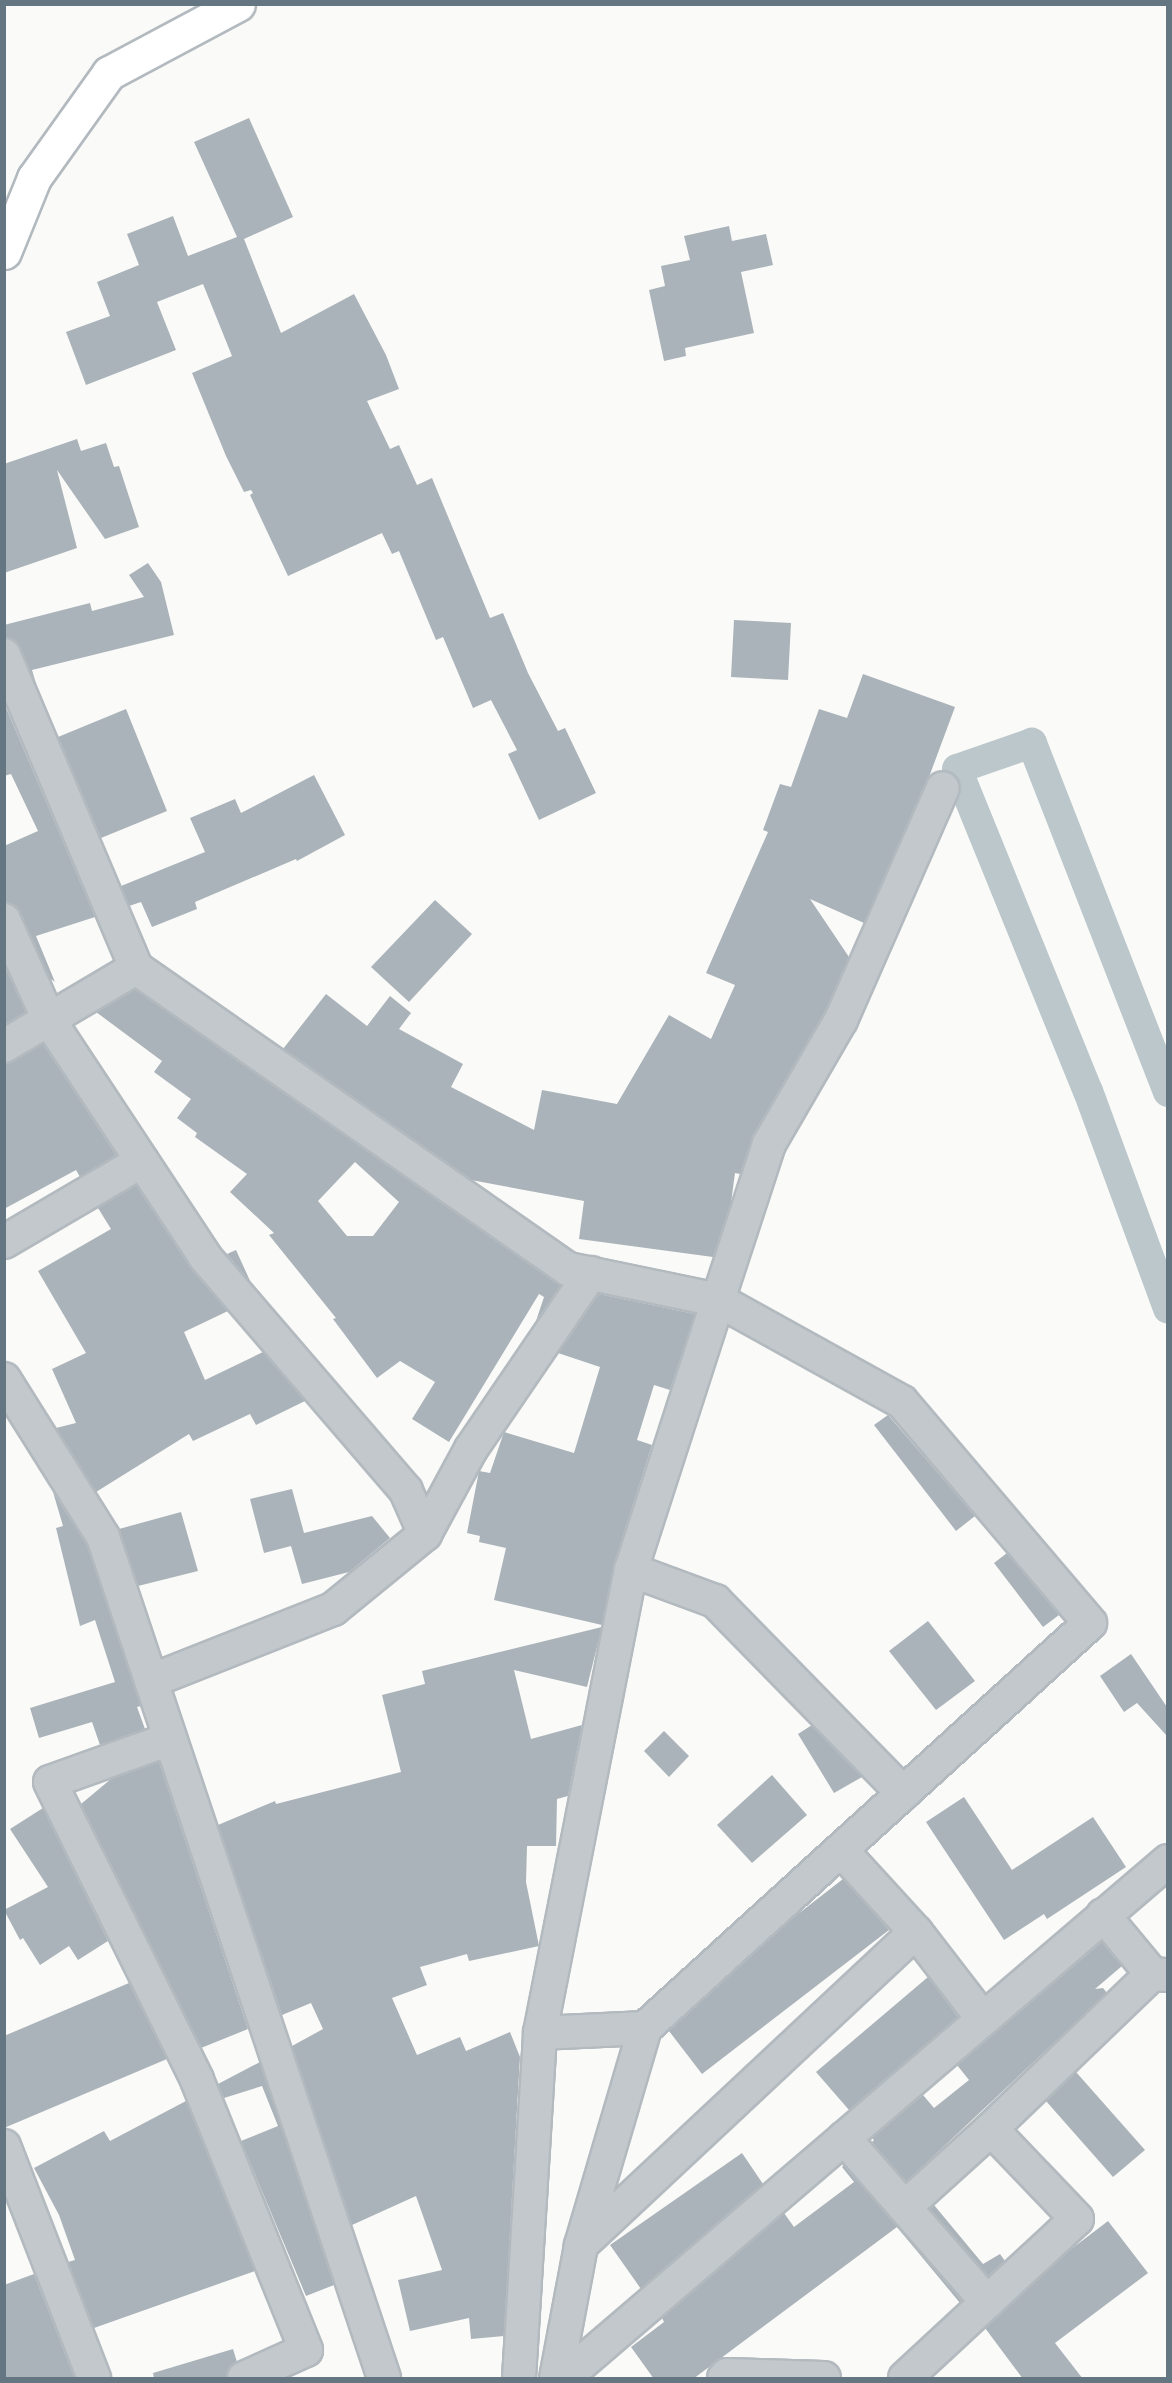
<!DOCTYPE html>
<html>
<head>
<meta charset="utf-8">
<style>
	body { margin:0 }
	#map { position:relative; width:1172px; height:2383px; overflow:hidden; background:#fafaf8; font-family:"Work Sans",sans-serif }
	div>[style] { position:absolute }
	.canal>* { height:30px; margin:-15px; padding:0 15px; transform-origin:15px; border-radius:15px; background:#bbc7cb }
	.building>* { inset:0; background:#aab3b9 }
	.roads { filter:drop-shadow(2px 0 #b3babf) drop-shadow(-2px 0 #b3babf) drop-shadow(0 2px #b3babf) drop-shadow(0 -2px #b3babf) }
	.street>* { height:32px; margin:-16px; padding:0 16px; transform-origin:16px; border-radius:16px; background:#c3c8cc }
	.secondary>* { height:33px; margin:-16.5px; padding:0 16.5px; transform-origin:16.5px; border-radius:16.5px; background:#fff }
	span { translate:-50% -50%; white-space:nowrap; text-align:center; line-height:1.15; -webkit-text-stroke:6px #fff; paint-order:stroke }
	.frame { position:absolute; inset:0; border:6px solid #657683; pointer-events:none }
</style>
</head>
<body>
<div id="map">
	<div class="canal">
		<i style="left:1168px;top:1092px;width:375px;rotate:-111.3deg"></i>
		<i style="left:1032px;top:743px;width:79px;rotate:160.9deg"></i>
		<i style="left:957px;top:769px;width:348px;rotate:67.9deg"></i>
		<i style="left:1088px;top:1091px;width:232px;rotate:69.8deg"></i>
	</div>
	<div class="building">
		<i style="clip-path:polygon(249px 118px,293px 217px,244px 239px,281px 333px,354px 294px,386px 355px,399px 389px,367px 401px,390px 449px,399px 445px,417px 485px,432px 478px,490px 618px,503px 613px,528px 673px,558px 731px,565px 728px,596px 793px,539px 820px,508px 754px,517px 750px,491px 700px,473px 708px,443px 637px,436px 640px,399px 551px,392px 554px,382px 533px,288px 576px,250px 495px,253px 493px,251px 490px,244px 492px,226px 456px,192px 373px,232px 356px,203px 284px,157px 302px,176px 350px,86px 385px,66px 332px,110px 316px,97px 282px,139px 265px,127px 234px,173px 216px,188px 256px,237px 237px,194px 142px)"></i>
		<i style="clip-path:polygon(729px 226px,732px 241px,766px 234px,773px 265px,741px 272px,754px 333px,685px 348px,686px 356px,664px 361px,649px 290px,665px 286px,661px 266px,690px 260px,684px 236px)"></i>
		<i style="clip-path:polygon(77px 439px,81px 451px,106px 443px,114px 467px,119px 466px,139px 527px,105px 539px,57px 470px,77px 548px,4px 573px,4px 464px)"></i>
		<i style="clip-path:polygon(148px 563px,161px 582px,174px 635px,32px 670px,37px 687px,20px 648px,14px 640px,4px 637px,4px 625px,90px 603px,92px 611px,144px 597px,129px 575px)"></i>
		<i style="clip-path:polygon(734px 620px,791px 623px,788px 680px,731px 677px)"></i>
		<i style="clip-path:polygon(863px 674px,955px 707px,929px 777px,864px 923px,810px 899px,849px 957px,825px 1012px,753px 1135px,740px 1174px,735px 1173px,731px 1203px,713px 1257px,579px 1239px,584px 1201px,471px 1180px,283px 1049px,326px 994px,367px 1026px,390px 996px,411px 1013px,399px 1029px,463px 1064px,451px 1087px,534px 1130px,542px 1090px,617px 1104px,669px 1015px,711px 1039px,735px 985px,706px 973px,768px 832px,763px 830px,780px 784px,791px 787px,819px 709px,847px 718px)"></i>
		<i style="clip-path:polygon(4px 703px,95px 917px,36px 936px,55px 982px,51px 979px,57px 994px,20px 913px,14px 905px,4px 902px,4px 846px,38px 831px,11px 774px,4px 776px)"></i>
		<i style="clip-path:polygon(126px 709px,167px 811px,101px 838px,58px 737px)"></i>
		<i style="clip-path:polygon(314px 775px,345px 835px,297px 861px,296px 859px,195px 902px,197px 909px,152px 927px,141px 902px,129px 906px,121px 886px,205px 852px,190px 818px,235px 799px,241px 813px)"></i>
		<i style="clip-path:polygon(435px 900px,472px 934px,409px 1002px,371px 967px)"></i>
		<i style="clip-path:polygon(4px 965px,26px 1012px,4px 1025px)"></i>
		<i style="clip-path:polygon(evenodd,135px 989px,561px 1285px,536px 1321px,544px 1297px,539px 1294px,449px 1442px,412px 1419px,435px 1382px,400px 1361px,377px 1378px,333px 1319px,336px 1318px,269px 1235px,274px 1233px,230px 1192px,247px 1174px,195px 1137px,197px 1133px,177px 1118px,191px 1099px,154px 1072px,162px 1061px,96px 1012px,135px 989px,355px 1162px,399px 1202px,373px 1236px,347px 1236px,318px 1201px,355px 1162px)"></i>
		<i style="clip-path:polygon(43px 1044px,116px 1155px,80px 1177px,76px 1170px,4px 1209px,4px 1064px)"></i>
		<i style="clip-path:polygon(136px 1185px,190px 1267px,228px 1311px,184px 1332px,205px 1380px,263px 1352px,305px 1401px,256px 1425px,250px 1414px,193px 1441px,189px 1434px,96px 1492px,56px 1428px,76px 1423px,52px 1369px,86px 1353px,38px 1271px,111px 1229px,98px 1208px)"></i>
		<i style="clip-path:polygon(236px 1250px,251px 1283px,227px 1254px)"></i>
		<i style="clip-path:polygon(599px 1294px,695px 1314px,670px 1390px,654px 1385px,637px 1440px,652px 1445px,614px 1564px,602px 1625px,494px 1600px,506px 1548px,479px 1542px,480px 1536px,467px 1533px,479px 1471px,490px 1473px,504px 1432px,574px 1453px,600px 1367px,558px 1353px)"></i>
		<i style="clip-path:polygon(888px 1415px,975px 1516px,956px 1531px,874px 1425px)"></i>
		<i style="clip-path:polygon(292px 1489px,304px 1533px,372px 1516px,390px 1538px,349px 1572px,302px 1584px,291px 1546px,264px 1553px,250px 1499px)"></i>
		<i style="clip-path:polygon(53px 1492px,87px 1545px,141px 1706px,137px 1707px,145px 1729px,100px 1745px,92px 1722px,39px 1738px,30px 1708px,115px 1682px,95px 1620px,80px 1626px,56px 1528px,63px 1526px)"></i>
		<i style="clip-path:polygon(181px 1512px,198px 1571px,138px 1586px,119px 1529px)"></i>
		<i style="clip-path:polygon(1007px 1553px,1059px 1615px,1043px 1627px,994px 1563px)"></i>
		<i style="clip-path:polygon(928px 1621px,975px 1681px,936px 1710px,889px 1651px)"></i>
		<i style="clip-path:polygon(602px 1627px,587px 1687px,514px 1670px,531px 1739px,582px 1725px,568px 1796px,557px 1799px,556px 1846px,527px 1846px,526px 1882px,539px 1946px,469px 1961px,467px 1954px,420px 1967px,427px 1985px,392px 1998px,417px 2055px,460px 2037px,466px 2051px,510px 2032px,520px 2057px,504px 2336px,471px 2339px,469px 2318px,410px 2331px,398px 2280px,442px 2270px,416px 2196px,352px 2225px,292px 2046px,323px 2029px,311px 2003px,282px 2015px,218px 1825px,275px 1801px,276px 1804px,401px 1772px,382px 1695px,425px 1684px,422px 1671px)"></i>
		<i style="clip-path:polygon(1131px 1654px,1167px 1707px,1167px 1736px,1137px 1703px,1124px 1712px,1100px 1676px)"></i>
		<i style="clip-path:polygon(812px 1725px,862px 1777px,834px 1793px,798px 1734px)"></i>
		<i style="clip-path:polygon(664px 1731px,689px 1756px,669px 1777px,644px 1751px)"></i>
		<i style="clip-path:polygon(159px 1762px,248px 2029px,201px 2048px,81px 1804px,111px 1779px)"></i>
		<i style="clip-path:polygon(772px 1775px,807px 1815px,752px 1863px,717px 1825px)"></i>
		<i style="clip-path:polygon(964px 1797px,1012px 1870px,1093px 1817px,1126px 1867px,1047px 1919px,1044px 1914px,1004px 1940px,926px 1822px)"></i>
		<i style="clip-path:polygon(43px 1808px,108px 1941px,78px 1960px,69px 1946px,40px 1965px,23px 1938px,20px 1940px,4px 1910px,48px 1887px,10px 1829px)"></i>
		<i style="clip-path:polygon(843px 1879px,889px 1930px,702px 2074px,669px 2031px,789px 1921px)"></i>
		<i style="clip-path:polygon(1102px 1942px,1122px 1966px,1095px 1989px,1103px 1988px,1107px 1993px,906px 2182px,872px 2142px,874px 2140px,872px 2138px,923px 2095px,934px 2108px,969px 2080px,957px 2065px)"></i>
		<i style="clip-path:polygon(928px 1977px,958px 2017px,849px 2110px,816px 2072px)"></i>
		<i style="clip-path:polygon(129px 1983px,167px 2059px,4px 2128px,4px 2036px)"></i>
		<i style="clip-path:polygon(260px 2062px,334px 2285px,306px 2296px,241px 2141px,278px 2126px,262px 2086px,224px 2098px,218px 2084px)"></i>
		<i style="clip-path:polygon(1076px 2072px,1145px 2150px,1113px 2177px,1046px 2101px)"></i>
		<i style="clip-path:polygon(186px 2101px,255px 2271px,94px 2328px,68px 2262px,75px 2260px,59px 2215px,34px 2168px,104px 2131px,110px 2141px)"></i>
		<i style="clip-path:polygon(742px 2153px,763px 2184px,641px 2289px,610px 2245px)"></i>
		<i style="clip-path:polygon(844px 2165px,962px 2301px,960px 2303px,897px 2227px,693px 2379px,654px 2379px,631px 2347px,664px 2322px,662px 2318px,784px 2213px,794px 2227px,854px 2182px,842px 2167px)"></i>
		<i style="clip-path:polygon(934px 2205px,983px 2264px,1000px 2254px,1005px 2261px,988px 2276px,930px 2209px)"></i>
		<i style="clip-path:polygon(1108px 2221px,1148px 2273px,1055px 2343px,1083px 2379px,1023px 2379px,985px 2328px,1070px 2250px)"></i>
		<i style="clip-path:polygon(34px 2274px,75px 2379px,4px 2379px,4px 2285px)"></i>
		<i style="clip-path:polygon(233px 2349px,237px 2362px,229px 2368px,226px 2379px,154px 2379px,153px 2373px)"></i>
	</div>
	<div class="roads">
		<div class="street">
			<i style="left:4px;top:655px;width:340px;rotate:67.1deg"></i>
			<i style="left:136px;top:968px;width:527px;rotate:34.87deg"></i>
			<i style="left:568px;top:1269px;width:153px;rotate:11.7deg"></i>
			<i style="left:718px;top:1300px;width:164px;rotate:-71.9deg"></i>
			<i style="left:769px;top:1144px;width:143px;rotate:-59.9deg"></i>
			<i style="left:841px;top:1020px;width:253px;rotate:-66.3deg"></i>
			<i style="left:4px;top:920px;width:110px;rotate:65.8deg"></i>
			<i style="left:49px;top:1020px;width:284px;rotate:56.6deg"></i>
			<i style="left:205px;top:1257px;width:308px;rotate:49.3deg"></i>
			<i style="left:406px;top:1491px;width:47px;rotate:66.2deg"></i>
			<i style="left:4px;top:1046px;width:153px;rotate:-30.6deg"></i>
			<i style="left:4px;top:1242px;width:160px;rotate:-30.4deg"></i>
			<i style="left:4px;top:1379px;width:186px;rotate:57.9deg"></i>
			<i style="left:103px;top:1537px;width:887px;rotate:71.52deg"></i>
			<i style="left:631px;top:1570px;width:90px;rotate:20.3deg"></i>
			<i style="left:715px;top:1601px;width:269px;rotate:45.6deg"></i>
			<i style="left:151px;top:1681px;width:196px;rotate:-21.6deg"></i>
			<i style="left:333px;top:1609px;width:119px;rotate:-39.2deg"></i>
			<i style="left:425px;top:1534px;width:97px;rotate:-61.6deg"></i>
			<i style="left:471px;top:1449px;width:213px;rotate:-55.7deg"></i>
			<i style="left:170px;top:1739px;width:127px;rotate:160.3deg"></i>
			<i style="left:50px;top:1782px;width:332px;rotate:63.7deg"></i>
			<i style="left:197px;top:2080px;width:291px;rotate:68deg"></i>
			<i style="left:306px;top:2350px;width:68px;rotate:155.7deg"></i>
			<i style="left:841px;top:1850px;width:111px;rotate:47.6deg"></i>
			<i style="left:916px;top:1932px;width:110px;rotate:52.4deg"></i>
			<i style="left:1103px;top:1915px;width:77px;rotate:50.3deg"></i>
			<i style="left:1152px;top:1974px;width:16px;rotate:4deg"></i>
			<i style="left:540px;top:2033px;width:105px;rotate:-2.7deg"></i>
			<i style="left:844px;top:2138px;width:218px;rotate:48.9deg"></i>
			<i style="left:4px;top:2146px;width:249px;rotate:68.8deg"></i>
			<i style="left:905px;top:2207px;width:116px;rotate:-42.2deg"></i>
			<i style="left:991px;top:2129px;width:223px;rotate:-43.9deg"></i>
			<i style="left:581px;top:2245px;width:458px;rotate:-43.1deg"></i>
			<i style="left:519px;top:2378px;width:346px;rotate:-86.5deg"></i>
			<i style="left:540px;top:2033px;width:472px;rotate:-78.9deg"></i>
			<i style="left:631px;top:1570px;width:284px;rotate:-72.1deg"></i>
			<i style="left:718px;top:1300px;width:210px;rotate:29deg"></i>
			<i style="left:902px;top:1402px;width:290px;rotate:49.6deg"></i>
			<i style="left:1090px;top:1623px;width:602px;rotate:137.69deg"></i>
			<i style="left:645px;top:2028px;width:227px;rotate:106.4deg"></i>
			<i style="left:581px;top:2246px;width:134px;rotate:100.7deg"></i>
			<i style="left:564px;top:2378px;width:795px;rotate:-40.56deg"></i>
			<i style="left:724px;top:2378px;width:4px;rotate:-45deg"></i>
			<i style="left:727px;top:2375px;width:97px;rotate:1.8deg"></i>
			<i style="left:905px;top:2378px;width:234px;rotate:-42.8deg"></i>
			<i style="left:1077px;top:2219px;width:124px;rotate:-133.7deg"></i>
		</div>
		<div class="secondary">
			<i style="left:4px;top:252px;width:80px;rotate:-67.9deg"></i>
			<i style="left:34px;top:178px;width:129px;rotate:-54.5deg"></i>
			<i style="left:109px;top:73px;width:146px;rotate:-28.1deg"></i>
		</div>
	</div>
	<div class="frame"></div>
</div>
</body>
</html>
